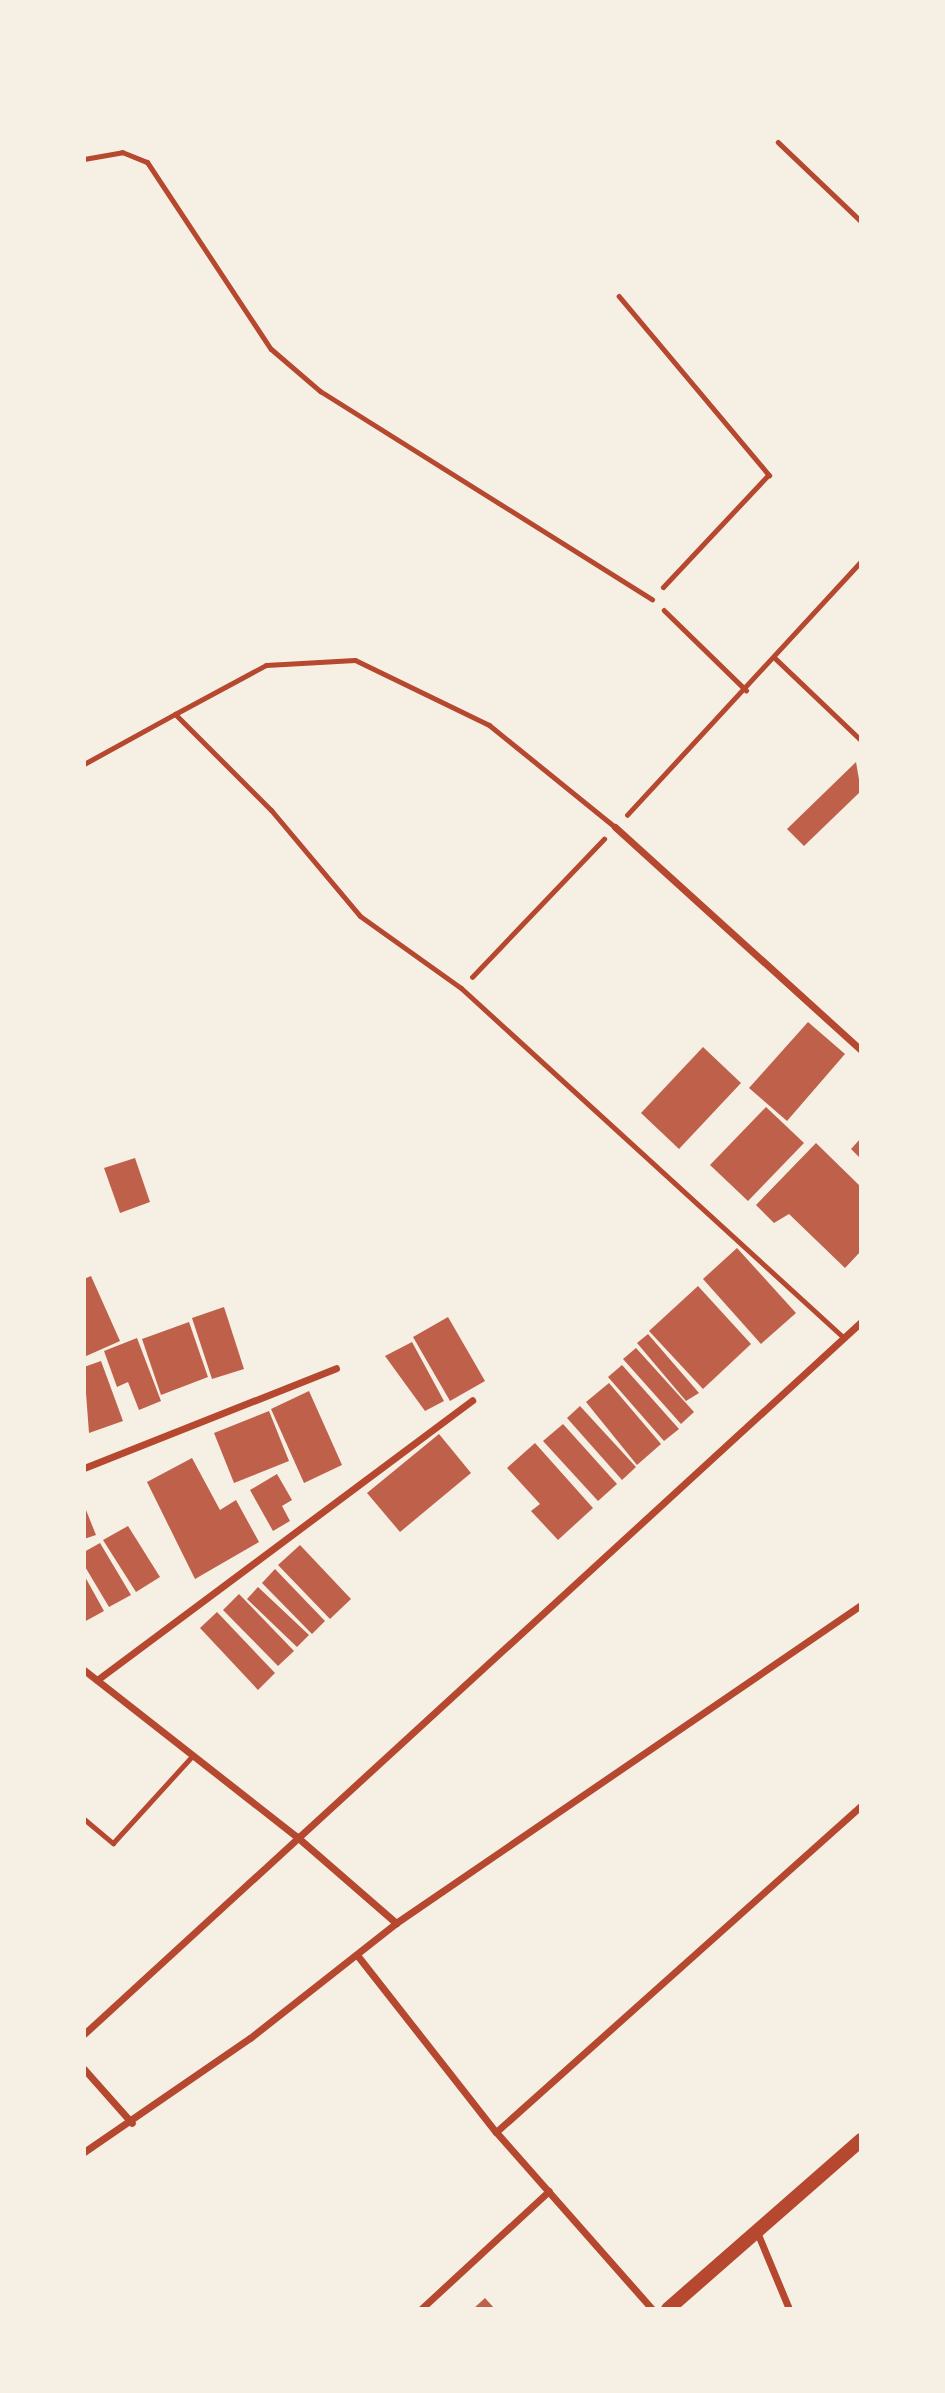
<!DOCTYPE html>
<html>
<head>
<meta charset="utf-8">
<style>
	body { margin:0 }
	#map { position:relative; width:945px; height:2393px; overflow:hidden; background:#f6efe4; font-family:"Libre Baskerville",serif }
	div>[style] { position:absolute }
	.building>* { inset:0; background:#bf614a }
	.path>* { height:4.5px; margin:-2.25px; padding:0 2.25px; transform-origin:2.25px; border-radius:2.25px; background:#b5482f }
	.service>* { height:5px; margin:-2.5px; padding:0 2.5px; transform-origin:2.5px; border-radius:2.5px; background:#b5482f }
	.minor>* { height:7px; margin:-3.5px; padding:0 3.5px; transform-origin:3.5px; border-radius:3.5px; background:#b5482f }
	.secondary>* { height:14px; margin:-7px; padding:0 7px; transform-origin:7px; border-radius:7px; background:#b5482f }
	span { translate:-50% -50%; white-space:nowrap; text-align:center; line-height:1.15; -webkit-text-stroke:5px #f6efe4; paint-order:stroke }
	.frame { position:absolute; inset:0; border:86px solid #f6efe4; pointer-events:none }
</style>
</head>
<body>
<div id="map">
	<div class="building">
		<i style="clip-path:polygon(856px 762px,861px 791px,804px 846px,787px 829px)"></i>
		<i style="clip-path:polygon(808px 1022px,845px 1054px,787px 1121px,749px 1088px)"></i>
		<i style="clip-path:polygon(703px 1047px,741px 1083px,679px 1149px,641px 1113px)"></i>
		<i style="clip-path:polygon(766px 1107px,804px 1143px,748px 1201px,710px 1165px)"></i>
		<i style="clip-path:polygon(861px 1138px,861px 1159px,851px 1149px)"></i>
		<i style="clip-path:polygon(816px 1143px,861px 1187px,861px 1251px,845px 1268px,789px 1214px,774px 1223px,756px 1205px)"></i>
		<i style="clip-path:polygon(135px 1158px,150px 1202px,120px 1213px,104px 1168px)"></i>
		<i style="clip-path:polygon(737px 1248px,796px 1313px,761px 1344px,703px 1279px)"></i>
		<i style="clip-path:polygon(91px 1276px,120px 1341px,84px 1357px,84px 1279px)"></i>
		<i style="clip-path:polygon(698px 1286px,751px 1344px,703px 1389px,649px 1331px)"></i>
		<i style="clip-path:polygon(224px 1307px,244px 1369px,212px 1379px,192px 1318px)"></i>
		<i style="clip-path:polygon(448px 1317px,485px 1381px,450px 1401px,413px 1337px)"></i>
		<i style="clip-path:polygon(189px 1322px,208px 1377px,161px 1395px,142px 1339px)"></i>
		<i style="clip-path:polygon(648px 1334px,699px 1393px,686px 1401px,637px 1343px)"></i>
		<i style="clip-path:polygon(137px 1338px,161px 1401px,139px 1410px,128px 1382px,117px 1387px,104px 1351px)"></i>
		<i style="clip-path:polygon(412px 1342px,444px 1401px,425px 1411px,385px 1356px)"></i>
		<i style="clip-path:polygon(636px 1348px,694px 1412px,681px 1424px,623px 1359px)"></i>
		<i style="clip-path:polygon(101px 1361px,123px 1421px,89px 1433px,84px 1367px)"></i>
		<i style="clip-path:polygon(622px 1365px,679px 1429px,664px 1441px,608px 1377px)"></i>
		<i style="clip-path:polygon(609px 1383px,661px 1444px,637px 1465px,586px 1402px)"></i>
		<i style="clip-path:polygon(309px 1391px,342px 1465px,304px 1483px,271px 1409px)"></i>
		<i style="clip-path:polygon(580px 1406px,636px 1467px,622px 1480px,567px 1418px)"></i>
		<i style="clip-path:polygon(269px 1411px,289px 1461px,234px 1483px,214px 1433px)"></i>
		<i style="clip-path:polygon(563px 1424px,617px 1484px,598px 1501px,543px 1441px)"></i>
		<i style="clip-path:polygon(439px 1434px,471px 1473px,400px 1532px,367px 1493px)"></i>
		<i style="clip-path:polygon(535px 1443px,593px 1508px,558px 1540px,531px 1511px,540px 1504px,507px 1468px)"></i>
		<i style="clip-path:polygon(192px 1458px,220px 1510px,236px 1500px,259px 1542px,195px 1579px,147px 1482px)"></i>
		<i style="clip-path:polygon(277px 1474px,292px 1500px,282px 1506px,290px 1521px,273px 1531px,250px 1490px)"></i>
		<i style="clip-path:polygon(84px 1505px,96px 1535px,84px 1539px)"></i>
		<i style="clip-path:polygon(128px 1526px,160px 1577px,136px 1592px,103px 1540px)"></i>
		<i style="clip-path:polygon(100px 1543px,131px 1595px,109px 1607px,84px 1565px,84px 1552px)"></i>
		<i style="clip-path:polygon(300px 1545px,351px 1599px,330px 1619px,278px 1565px)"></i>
		<i style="clip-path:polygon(275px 1569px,325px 1621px,312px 1634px,262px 1583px)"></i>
		<i style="clip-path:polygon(84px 1575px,104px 1611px,84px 1622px)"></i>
		<i style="clip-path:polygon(258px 1587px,309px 1635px,297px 1647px,247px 1599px)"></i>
		<i style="clip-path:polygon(239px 1594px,294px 1651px,278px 1666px,223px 1610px)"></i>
		<i style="clip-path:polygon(217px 1612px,275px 1673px,258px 1690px,200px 1628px)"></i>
		<i style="clip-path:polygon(485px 2298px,495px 2309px,473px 2309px)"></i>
	</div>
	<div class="path">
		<i style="left:778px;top:142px;width:115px;rotate:43.6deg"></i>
		<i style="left:619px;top:296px;width:234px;rotate:50deg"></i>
		<i style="left:769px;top:475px;width:154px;rotate:133.2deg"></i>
		<i style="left:664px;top:610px;width:115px;rotate:44.3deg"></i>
		<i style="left:776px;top:659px;width:117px;rotate:43.6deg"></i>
		<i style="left:627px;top:815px;width:345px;rotate:-47.3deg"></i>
		<i style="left:472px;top:977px;width:191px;rotate:-46.3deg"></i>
	</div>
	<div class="service">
		<i style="left:84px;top:159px;width:39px;rotate:-10deg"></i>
		<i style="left:122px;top:152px;width:27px;rotate:22deg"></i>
		<i style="left:147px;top:162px;width:224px;rotate:56.5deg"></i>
		<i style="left:271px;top:349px;width:65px;rotate:40.6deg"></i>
		<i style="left:320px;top:391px;width:392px;rotate:32.1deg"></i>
		<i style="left:175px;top:714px;width:103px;rotate:-28.3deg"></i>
		<i style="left:266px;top:665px;width:89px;rotate:-3.2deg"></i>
		<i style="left:355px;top:660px;width:149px;rotate:25.9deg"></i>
		<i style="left:489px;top:725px;width:162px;rotate:39deg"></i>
		<i style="left:84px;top:764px;width:104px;rotate:-28.8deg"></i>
		<i style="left:175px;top:714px;width:136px;rotate:45deg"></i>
		<i style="left:271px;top:810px;width:138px;rotate:50deg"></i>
		<i style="left:360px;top:916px;width:124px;rotate:35.5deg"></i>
		<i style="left:461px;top:988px;width:517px;rotate:42.42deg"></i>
		<i style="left:84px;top:1819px;width:38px;rotate:40deg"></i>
		<i style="left:113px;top:1843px;width:119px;rotate:-47.7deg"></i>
	</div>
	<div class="minor">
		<i style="left:615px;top:827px;width:332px;rotate:42.2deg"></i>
		<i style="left:84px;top:1468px;width:271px;rotate:-21.6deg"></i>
		<i style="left:84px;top:1670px;width:269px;rotate:38.1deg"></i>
		<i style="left:296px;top:1836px;width:133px;rotate:41deg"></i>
		<i style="left:97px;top:1680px;width:468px;rotate:-36.7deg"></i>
		<i style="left:357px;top:1955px;width:225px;rotate:51.9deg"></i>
		<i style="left:496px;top:2132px;width:236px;rotate:48.6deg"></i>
		<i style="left:84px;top:2034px;width:1054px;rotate:-42.5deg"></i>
		<i style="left:84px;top:2069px;width:72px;rotate:48.4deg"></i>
		<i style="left:496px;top:2132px;width:489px;rotate:-41.8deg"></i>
		<i style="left:84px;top:2152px;width:201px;rotate:-34.5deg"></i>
		<i style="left:250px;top:2038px;width:186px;rotate:-38.2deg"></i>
		<i style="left:396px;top:1923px;width:563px;rotate:-34.37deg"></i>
		<i style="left:757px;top:2232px;width:83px;rotate:67.4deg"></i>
		<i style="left:421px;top:2309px;width:174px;rotate:-42.7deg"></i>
	</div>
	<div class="secondary">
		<i style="left:668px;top:2309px;width:257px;rotate:-41.2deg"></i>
	</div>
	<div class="frame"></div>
</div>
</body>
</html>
